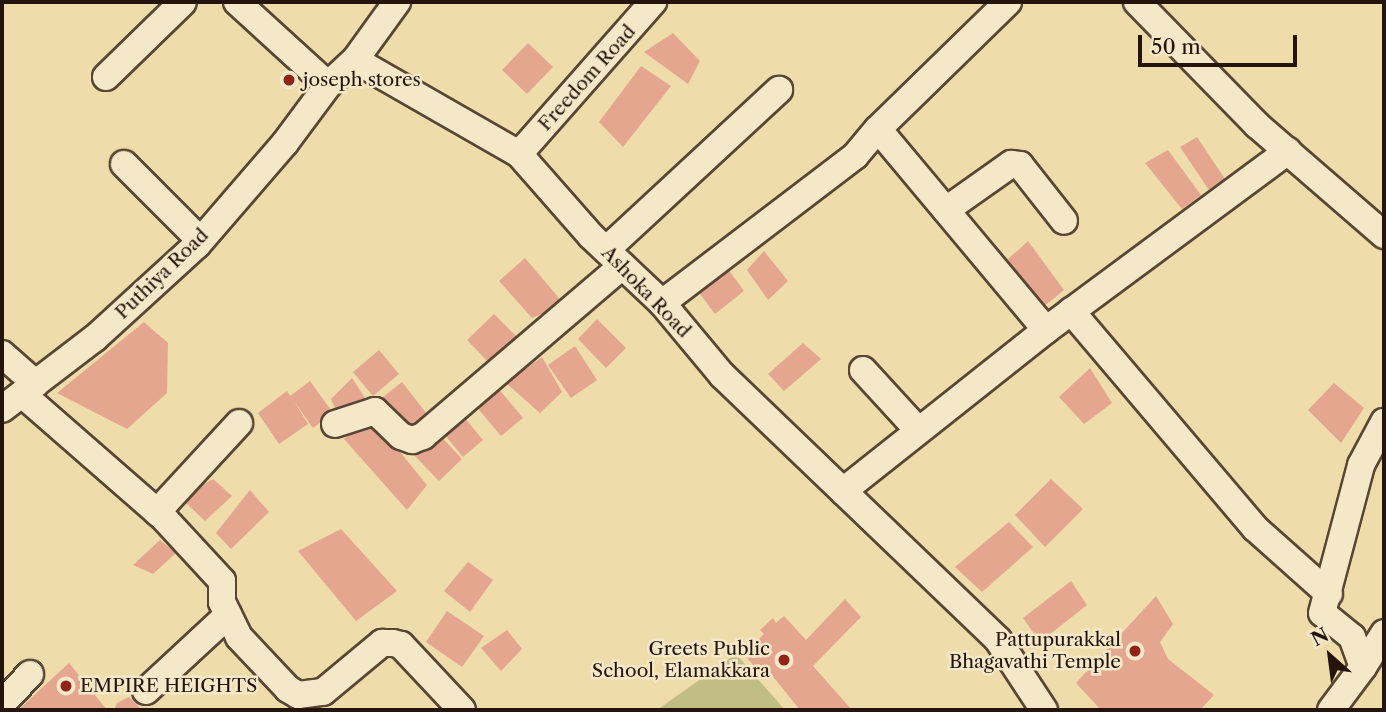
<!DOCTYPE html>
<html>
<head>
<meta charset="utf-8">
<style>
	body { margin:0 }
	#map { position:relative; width:1386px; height:712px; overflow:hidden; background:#efdcab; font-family:"Libre Caslon Text",serif }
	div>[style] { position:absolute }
	.green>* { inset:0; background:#c0be84 }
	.building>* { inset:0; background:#e5a690 }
	.roads { filter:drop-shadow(2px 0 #584634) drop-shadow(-2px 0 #584634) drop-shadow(0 2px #584634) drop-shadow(0 -2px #584634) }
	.minor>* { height:26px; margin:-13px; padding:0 13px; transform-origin:13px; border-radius:13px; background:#f5e8c8 }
	.dots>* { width:19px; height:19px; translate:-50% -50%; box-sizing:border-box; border:4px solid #f5e8c8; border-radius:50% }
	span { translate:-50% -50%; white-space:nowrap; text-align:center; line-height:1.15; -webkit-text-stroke:5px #f5e8c8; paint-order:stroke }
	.street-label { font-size:19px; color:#25140d }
	.poi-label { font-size:19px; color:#25140d }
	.left { translate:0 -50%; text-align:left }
	.right { translate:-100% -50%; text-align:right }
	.frame { position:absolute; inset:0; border:4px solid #25140d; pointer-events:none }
	.north { position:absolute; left:1295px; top:621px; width:70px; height:70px; -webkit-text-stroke:5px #f5e8c8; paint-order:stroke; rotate:332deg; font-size:19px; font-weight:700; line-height:28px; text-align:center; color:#25140d }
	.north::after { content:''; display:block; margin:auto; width:24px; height:32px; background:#25140d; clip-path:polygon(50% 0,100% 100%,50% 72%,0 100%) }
	.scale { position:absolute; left:1138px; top:35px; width:159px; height:32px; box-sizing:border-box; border:4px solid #25140d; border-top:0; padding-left:9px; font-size:21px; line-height:24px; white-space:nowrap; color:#25140d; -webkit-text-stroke:5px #f5e8c8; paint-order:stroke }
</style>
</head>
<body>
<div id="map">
	<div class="green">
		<i style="clip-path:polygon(736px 654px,785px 710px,657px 710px)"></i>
	</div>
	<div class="building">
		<i style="clip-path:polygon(673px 33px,700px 61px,688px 84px,644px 52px)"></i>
		<i style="clip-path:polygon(528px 43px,553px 67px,527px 94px,502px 70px)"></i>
		<i style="clip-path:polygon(641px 66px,671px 86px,623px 147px,599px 122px)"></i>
		<i style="clip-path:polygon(1197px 137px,1225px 179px,1209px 190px,1180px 147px)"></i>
		<i style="clip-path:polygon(1168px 150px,1201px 195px,1182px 209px,1145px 163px)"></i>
		<i style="clip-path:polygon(1028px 241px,1064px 290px,1043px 307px,1006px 261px)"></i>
		<i style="clip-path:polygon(764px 251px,788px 281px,768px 300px,747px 270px)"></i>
		<i style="clip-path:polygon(525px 258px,564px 304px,532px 318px,499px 281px)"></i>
		<i style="clip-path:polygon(728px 269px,744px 291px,715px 314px,697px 290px)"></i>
		<i style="clip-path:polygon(494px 314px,517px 337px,490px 364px,467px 340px)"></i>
		<i style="clip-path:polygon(597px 319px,626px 348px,606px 368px,578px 339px)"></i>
		<i style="clip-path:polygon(144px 322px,168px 343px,167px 393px,127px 429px,57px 393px)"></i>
		<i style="clip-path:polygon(803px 343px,821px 359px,784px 391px,768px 374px)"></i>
		<i style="clip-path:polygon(575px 346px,597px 380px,571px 398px,548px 365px)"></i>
		<i style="clip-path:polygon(379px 350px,399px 374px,373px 396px,353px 372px)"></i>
		<i style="clip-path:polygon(542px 357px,562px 392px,540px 413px,506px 383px)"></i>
		<i style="clip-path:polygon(1090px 368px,1112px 403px,1084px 424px,1059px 397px)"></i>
		<i style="clip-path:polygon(352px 378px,369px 404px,339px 417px,331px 399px)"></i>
		<i style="clip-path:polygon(310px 381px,333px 413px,313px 428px,294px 401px,308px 424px,279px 444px,258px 413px,287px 391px,290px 396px)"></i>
		<i style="clip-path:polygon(402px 382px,427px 414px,403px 432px,379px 400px)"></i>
		<i style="clip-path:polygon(1334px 383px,1364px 408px,1341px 443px,1308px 410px)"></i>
		<i style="clip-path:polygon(498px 388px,523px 418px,501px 436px,476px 406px)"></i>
		<i style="clip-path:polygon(459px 411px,483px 440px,463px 457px,439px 428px)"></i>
		<i style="clip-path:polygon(369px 414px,427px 485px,407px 510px,344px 439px)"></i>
		<i style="clip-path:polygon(436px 431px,462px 459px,439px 481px,412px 453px)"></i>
		<i style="clip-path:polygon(213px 479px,232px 496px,205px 521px,181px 498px)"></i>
		<i style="clip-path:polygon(1051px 479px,1083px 509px,1045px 547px,1015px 515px)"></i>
		<i style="clip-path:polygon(250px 490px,269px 512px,231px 549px,216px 533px)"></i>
		<i style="clip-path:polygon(1009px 522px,1033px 547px,982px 592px,955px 567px)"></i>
		<i style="clip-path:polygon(341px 529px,397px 591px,356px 621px,298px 551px)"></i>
		<i style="clip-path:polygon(160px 540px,176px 553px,153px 574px,133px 565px)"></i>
		<i style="clip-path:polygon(468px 562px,493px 580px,470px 612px,444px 591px)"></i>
		<i style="clip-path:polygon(1071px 581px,1087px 605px,1040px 642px,1023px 618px)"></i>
		<i style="clip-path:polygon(1156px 596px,1173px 624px,1160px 642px,1168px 659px,1214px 695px,1200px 710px,1101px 710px,1076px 683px)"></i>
		<i style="clip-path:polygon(845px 599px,861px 617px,813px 666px,852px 710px,800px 710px,771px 674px,762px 674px,743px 654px,764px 634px,760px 630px,773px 618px,776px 623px,784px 616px,806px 640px)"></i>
		<i style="clip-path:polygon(447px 611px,484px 636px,462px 667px,426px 642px)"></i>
		<i style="clip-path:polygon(507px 630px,522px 649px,501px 671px,481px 648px)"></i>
		<i style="clip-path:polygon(69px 663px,107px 710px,18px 710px)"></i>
		<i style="clip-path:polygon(129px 697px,142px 710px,114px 710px,117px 703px)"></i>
	</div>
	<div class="roads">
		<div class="minor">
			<i style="left:237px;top:2px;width:123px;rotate:42.4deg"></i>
			<i style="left:328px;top:85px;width:37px;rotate:-43deg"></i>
			<i style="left:355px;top:60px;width:189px;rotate:29.8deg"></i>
			<i style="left:519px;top:154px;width:109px;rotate:48.7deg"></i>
			<i style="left:591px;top:236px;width:98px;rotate:43.3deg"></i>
			<i style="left:662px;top:303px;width:94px;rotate:50.2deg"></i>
			<i style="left:722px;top:375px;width:383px;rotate:43.8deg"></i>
			<i style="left:998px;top:640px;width:84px;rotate:56.7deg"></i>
			<i style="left:1008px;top:2px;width:182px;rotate:135.7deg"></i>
			<i style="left:878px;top:129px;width:262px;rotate:50.1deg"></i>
			<i style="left:1137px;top:2px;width:172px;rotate:45.7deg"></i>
			<i style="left:1257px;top:125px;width:168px;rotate:40.9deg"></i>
			<i style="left:355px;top:60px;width:72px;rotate:-54.1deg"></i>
			<i style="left:106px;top:77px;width:107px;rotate:-44.2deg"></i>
			<i style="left:519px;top:154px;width:203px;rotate:-48.6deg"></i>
			<i style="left:124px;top:164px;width:107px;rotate:45deg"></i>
			<i style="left:946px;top:210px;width:80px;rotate:-35.3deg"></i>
			<i style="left:1011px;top:164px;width:9px;rotate:6deg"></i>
			<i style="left:1020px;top:165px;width:71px;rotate:51.8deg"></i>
			<i style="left:606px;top:250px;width:236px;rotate:-42.8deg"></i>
			<i style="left:662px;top:303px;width:243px;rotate:-37.3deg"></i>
			<i style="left:855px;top:156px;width:35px;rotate:-50deg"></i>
			<i style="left:1071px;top:311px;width:285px;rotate:49.7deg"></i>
			<i style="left:1255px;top:528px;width:99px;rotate:41.7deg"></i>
			<i style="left:2px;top:354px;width:45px;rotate:41.4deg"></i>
			<i style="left:863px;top:370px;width:81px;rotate:47.5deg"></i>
			<i style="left:22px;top:394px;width:187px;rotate:41.1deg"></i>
			<i style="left:163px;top:517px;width:87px;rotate:47.3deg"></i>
			<i style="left:222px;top:581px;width:21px;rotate:90deg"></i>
			<i style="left:222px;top:602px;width:39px;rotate:64deg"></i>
			<i style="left:239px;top:637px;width:71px;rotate:46.7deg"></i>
			<i style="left:288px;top:689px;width:12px;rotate:31deg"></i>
			<i style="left:298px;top:695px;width:25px;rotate:-7deg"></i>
			<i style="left:323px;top:692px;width:77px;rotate:-39.7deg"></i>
			<i style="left:382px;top:643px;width:11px"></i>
			<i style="left:393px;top:643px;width:8px;rotate:14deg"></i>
			<i style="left:401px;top:645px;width:89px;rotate:46.8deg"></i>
			<i style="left:2px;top:409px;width:117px;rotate:-37.4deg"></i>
			<i style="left:95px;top:338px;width:138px;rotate:-42.4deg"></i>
			<i style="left:197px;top:245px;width:135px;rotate:-49.2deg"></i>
			<i style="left:285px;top:143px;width:72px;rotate:-53.4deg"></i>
			<i style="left:335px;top:424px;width:42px;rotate:-18deg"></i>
			<i style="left:375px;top:411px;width:36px;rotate:44deg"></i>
			<i style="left:401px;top:436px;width:12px;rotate:20deg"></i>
			<i style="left:412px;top:440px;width:12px;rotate:-20deg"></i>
			<i style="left:423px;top:436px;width:262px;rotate:-40.5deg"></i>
			<i style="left:843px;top:491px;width:259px;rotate:-38.4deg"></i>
			<i style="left:1046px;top:330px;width:301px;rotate:-36.5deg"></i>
			<i style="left:157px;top:512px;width:121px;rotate:-47.3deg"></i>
			<i style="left:1363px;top:667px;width:40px;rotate:-58deg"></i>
			<i style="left:146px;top:691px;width:112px;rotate:-42.8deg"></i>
			<i style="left:2px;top:704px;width:41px;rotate:-47deg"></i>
			<i style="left:1331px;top:710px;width:54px;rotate:-53.3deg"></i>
			<i style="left:1363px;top:667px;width:32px;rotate:-110deg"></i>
			<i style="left:1352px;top:637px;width:38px;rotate:-141deg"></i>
			<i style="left:1322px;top:613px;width:153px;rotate:-75.2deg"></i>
			<i style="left:1361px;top:465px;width:49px;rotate:-61.9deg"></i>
		</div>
	</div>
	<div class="dots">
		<i style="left:289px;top:80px;background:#8f2418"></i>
		<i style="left:1135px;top:651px;background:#8f2418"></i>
		<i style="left:784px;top:660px;background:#8f2418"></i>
		<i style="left:66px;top:686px;background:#8f2418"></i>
	</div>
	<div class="street-label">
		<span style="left:587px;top:78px;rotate:-48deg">Freedom Road</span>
		<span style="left:162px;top:274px;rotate:-44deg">Puthiya Road</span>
		<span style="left:646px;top:292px;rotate:46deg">Ashoka Road</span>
	</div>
	<div class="poi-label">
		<span class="left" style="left:303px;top:80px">joseph stores</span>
		<span class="right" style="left:1121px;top:651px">Pattupurakkal<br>Bhagavathi Temple</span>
		<span class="right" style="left:770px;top:660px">Greets Public<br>School, Elamakkara</span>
		<span class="left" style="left:80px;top:686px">EMPIRE HEIGHTS</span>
	</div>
	<div class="frame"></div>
	<div class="north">N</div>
	<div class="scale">50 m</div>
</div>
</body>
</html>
